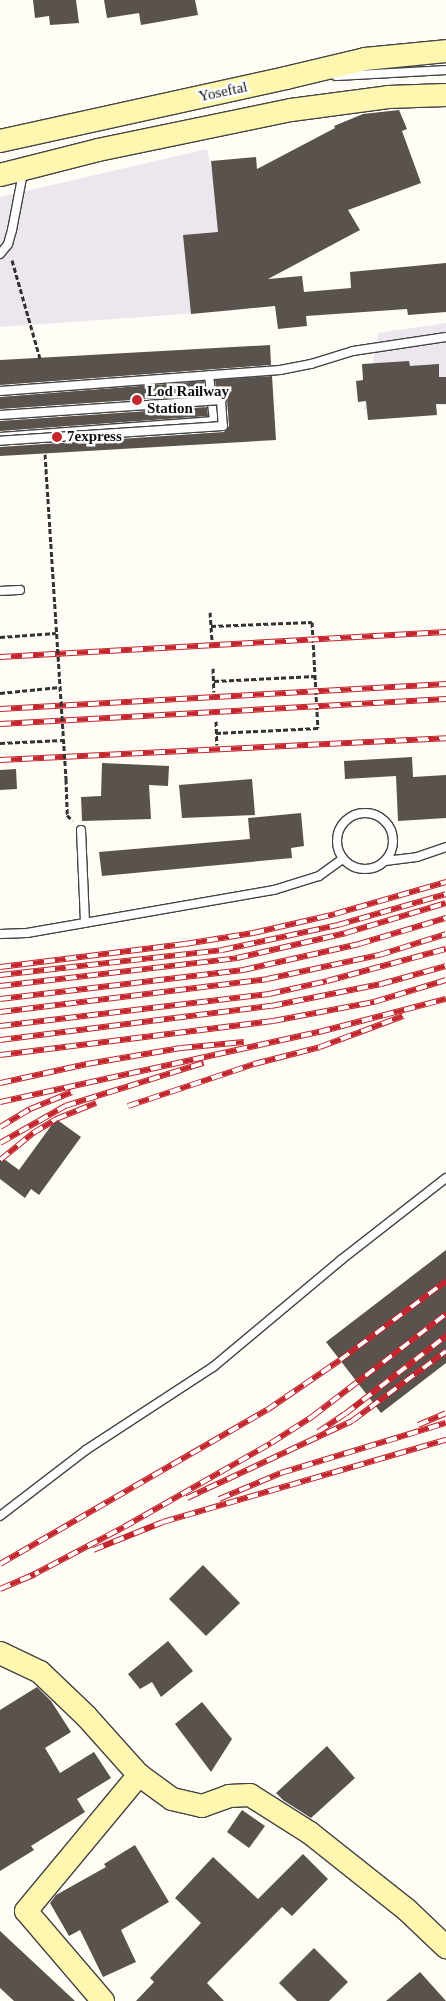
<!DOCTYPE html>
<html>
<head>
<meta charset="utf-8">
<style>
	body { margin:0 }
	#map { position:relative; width:446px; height:2001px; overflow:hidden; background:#fffdf5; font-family:Georgia,serif }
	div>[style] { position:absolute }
	.industrial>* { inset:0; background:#eee6ef }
	.building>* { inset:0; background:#5a524d }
	.path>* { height:3px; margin-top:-1.5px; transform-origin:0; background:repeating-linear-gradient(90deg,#333 0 5px,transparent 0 7.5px) }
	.roads { filter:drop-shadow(1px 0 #444) drop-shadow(-1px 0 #444) drop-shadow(0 1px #444) drop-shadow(0 -1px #444) }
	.lane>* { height:8px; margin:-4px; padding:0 4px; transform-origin:4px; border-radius:4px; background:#fff }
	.lane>.ring { margin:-4px; padding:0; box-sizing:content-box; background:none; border:8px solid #fff; border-radius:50% }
	.secondary>* { height:22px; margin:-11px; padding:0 11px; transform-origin:11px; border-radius:11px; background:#fff6b0 }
	.rail>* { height:5.5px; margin-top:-2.75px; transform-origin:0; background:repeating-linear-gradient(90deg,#fff 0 11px,#c4262e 0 22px); box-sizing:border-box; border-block:1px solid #c4262e }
	.path-bridge>* { height:3px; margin-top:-1.5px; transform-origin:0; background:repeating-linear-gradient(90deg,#333 0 5px,transparent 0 7.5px) }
	.bridges { filter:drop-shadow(1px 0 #444) drop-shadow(-1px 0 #444) drop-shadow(0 1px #444) drop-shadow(0 -1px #444) }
	.lane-bridge>* { height:8px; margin:-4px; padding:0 4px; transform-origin:4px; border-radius:4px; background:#fff }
	.dots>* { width:14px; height:14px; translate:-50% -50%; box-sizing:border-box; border:2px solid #fff; border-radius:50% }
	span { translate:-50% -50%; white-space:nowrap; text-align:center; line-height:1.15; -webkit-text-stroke:5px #fff; paint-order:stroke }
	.street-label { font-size:15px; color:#111 }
	.poi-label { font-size:15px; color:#111; font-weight:700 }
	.left { translate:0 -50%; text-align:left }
</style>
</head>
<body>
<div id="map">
	<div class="industrial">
		<i style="clip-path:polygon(207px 149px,241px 310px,0 327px,0 197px)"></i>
		<i style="clip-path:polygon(446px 323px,446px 405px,364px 410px,378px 333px)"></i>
	</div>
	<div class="building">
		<i style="clip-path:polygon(33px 0,76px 0,79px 23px,50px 25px,49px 16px,35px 18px)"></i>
		<i style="clip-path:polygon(104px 0,195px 0,198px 15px,141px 25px,139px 13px,107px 18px)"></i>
		<i style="clip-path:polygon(399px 110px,407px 129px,402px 131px,421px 183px,348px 210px,360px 230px,268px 279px,302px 276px,304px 292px,351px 288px,350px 272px,446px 263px,446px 312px,408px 315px,407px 309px,306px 316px,307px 326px,278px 329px,275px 306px,191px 314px,183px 235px,218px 232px,211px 161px,256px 157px,257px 169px,335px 128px,334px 126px,363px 114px)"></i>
		<i style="clip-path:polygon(270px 345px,271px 365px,0 385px,0 360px)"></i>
		<i style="clip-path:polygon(409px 361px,410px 366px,439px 364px,439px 377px,446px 377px,446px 404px,436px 404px,437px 415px,368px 420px,366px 401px,358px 402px,356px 381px,363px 380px,362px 364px)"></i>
		<i style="clip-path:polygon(272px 376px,276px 440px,0 456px,0 447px,224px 432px,229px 426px,227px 400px,224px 395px,217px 395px,215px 380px)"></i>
		<i style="clip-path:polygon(204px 381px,206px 395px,0 409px,0 397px)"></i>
		<i style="clip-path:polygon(207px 407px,208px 416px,0 431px,0 421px)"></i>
		<i style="clip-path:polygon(412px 757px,413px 777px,446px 775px,446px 818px,398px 821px,396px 776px,345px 779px,344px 761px)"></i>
		<i style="clip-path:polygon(102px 763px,169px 766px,168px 786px,149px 785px,151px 819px,82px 821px,81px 797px,101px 796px)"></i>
		<i style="clip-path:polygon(16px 769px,17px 789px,0 790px,0 770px)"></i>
		<i style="clip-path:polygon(252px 779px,255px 815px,182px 818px,179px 785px)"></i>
		<i style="clip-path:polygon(301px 813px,304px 846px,291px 848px,292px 858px,102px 876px,99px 852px,250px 839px,248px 818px)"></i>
		<i style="clip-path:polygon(56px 1119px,81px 1137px,39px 1195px,31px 1189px,25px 1198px,0 1179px,0 1156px,19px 1170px)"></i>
		<i style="clip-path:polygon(446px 1250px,446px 1363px,381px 1413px,326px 1342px)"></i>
		<i style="clip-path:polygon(203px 1565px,240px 1603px,206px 1636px,169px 1599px)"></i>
		<i style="clip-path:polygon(168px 1641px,193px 1671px,161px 1697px,152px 1682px,140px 1689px,128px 1674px)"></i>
		<i style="clip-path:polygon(37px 1687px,51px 1701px,71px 1732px,45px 1748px,60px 1773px,94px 1752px,111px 1778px,77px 1799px,85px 1812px,31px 1846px,34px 1850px,0 1871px,0 1710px)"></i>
		<i style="clip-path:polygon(202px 1702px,232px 1739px,211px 1772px,175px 1724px)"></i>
		<i style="clip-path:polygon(327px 1746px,355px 1778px,311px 1818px,283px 1800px,276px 1793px)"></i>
		<i style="clip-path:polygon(242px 1810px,265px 1826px,249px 1848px,227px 1832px)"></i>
		<i style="clip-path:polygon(135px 1845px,169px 1902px,121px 1930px,136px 1962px,103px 1977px,80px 1930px,69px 1936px,50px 1903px,56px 1895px,106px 1867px,104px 1864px)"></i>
		<i style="clip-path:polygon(303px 1854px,328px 1879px,292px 1916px,282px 1907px,207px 1983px,224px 2001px,136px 2001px,154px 1982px,150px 1978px,201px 1923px,175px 1898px,213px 1857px,258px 1899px)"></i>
		<i style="clip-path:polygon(0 1931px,75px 2001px,14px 2001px,0 1988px)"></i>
		<i style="clip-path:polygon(314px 1948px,348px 1982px,329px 2001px,297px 2001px,279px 1983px)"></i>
		<i style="clip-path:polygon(420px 1972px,446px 2001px,386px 2001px)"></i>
	</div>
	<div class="path">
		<i style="left:12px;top:260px;width:102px;rotate:74.1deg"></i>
		<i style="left:210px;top:612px;width:28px;rotate:86deg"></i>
		<i style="left:211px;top:626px;width:101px;rotate:-2.3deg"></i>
		<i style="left:312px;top:622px;width:106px;rotate:86.8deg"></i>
		<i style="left:318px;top:728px;width:102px;rotate:177.2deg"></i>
		<i style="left:0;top:637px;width:56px;rotate:-4.1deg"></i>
		<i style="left:213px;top:668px;width:24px;rotate:88deg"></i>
		<i style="left:214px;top:681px;width:101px;rotate:-2.8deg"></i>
		<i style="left:0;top:693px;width:60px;rotate:-5.7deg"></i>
		<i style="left:216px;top:721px;width:24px;rotate:88deg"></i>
		<i style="left:0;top:743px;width:63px;rotate:-2.7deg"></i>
		<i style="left:66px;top:779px;width:36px;rotate:88deg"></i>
		<i style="left:67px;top:815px;width:8px;rotate:45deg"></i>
	</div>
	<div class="roads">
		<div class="lane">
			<i style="left:336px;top:76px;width:110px;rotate:-3.1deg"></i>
			<i style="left:0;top:254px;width:13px;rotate:-51deg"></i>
			<i style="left:8px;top:244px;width:15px;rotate:-74deg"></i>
			<i style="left:12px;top:230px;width:58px;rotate:-79.1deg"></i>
			<i style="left:0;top:391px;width:281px;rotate:-4.3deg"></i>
			<i style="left:280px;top:370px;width:32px;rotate:-11deg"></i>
			<i style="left:311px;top:364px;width:44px;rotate:-17.2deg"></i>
			<i style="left:353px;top:351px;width:94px;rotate:-8.6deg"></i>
			<i style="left:0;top:437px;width:215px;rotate:-4.3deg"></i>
			<i style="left:214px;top:421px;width:46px;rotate:-96.2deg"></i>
			<i style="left:0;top:591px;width:20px;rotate:-3deg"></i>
			<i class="ring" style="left:337px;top:813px;width:48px;height:48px"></i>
			<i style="left:81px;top:830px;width:93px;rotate:87.5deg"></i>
			<i style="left:385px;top:861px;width:32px;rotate:-7deg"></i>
			<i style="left:417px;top:857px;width:31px;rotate:-19deg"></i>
			<i style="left:0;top:934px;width:27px;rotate:-2deg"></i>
			<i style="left:27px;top:933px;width:251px;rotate:-9.9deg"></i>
			<i style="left:274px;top:890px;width:47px;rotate:-17.3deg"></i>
			<i style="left:319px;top:876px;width:29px;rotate:-36deg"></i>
			<i style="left:0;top:1516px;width:108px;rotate:-37.5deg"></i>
			<i style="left:86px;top:1450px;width:152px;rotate:-33.2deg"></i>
			<i style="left:213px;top:1367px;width:167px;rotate:-39.9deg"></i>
			<i style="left:341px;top:1260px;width:133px;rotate:-38deg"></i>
		</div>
		<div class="secondary">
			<i style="left:0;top:141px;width:293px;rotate:-12.4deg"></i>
			<i style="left:286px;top:78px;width:81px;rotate:-13.5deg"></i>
			<i style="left:365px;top:59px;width:81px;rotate:-5.6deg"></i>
			<i style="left:0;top:175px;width:101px;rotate:-14.3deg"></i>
			<i style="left:98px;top:150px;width:197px;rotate:-11.7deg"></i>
			<i style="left:291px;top:110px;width:98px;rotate:-7.6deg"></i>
			<i style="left:388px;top:97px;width:58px;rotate:-2deg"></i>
			<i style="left:0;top:1653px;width:44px;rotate:25.4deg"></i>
			<i style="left:40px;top:1672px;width:64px;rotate:43.7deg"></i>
			<i style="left:86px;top:1716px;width:79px;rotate:48.1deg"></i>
			<i style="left:139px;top:1775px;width:41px;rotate:36deg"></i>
			<i style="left:172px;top:1799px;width:31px;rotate:13deg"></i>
			<i style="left:202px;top:1806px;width:29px;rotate:-20deg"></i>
			<i style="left:229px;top:1796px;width:21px;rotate:-3deg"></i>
			<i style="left:250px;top:1795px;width:71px;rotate:32.3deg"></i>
			<i style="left:310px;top:1833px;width:124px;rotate:38.4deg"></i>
			<i style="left:407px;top:1910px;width:54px;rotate:43.5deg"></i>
			<i style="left:103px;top:2001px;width:118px;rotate:-130.5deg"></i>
			<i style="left:26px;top:1911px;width:177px;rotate:-50.3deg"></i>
		</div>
	</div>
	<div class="rail">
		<i style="left:0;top:657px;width:447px;rotate:-3.2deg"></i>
		<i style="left:0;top:709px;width:447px;rotate:-3.2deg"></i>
		<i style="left:0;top:724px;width:447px;rotate:-3.2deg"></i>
		<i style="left:0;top:760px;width:447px;rotate:-2.8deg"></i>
		<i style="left:0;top:967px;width:186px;rotate:-7.1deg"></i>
		<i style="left:185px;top:944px;width:69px;rotate:-9.2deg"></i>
		<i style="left:253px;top:933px;width:84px;rotate:-13deg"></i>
		<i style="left:335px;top:914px;width:116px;rotate:-16.1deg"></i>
		<i style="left:0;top:975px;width:223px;rotate:-6.4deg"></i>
		<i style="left:222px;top:950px;width:119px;rotate:-12.2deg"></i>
		<i style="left:338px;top:925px;width:112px;rotate:-16deg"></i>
		<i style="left:0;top:986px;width:239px;rotate:-6.7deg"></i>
		<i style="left:237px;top:958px;width:112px;rotate:-12.9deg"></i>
		<i style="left:346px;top:933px;width:104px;rotate:-16.7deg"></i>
		<i style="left:0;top:999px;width:245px;rotate:-6.8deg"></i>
		<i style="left:243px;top:970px;width:119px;rotate:-12.6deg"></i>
		<i style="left:359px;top:944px;width:91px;rotate:-16.6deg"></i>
		<i style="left:0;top:1012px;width:269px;rotate:-7deg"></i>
		<i style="left:267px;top:979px;width:115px;rotate:-12.1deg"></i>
		<i style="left:379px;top:955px;width:70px;rotate:-17.4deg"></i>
		<i style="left:0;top:1026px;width:271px;rotate:-6.8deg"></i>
		<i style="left:269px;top:994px;width:59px;rotate:-12.6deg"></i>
		<i style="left:327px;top:981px;width:123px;rotate:-15.1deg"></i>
		<i style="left:0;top:1040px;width:273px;rotate:-7.2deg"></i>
		<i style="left:271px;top:1006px;width:112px;rotate:-11.3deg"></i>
		<i style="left:381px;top:984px;width:67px;rotate:-15.5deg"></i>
		<i style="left:0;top:1055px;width:275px;rotate:-7.1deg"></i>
		<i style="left:273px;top:1021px;width:103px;rotate:-10.7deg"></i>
		<i style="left:374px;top:1002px;width:75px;rotate:-17deg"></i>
		<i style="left:0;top:1083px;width:89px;rotate:-12.3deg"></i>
		<i style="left:87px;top:1064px;width:95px;rotate:-9.7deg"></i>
		<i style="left:181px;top:1048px;width:63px;rotate:-5.4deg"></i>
		<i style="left:0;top:1102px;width:327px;rotate:-12.4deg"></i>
		<i style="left:319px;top:1032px;width:131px;rotate:-14.6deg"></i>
		<i style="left:128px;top:1106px;width:133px;rotate:-18.4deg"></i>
		<i style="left:254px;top:1064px;width:68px;rotate:-14.4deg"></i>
		<i style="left:320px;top:1047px;width:89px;rotate:-20.5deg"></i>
		<i style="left:0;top:1127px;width:35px;rotate:-31deg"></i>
		<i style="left:30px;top:1109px;width:45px;rotate:-22deg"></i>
		<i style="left:0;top:1143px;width:75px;rotate:-29.6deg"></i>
		<i style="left:65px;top:1106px;width:145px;rotate:-17.3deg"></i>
		<i style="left:0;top:1160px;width:43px;rotate:-39.3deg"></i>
		<i style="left:33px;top:1133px;width:27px;rotate:-31deg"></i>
		<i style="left:56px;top:1119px;width:43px;rotate:-21.8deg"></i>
		<i style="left:418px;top:1425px;width:30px;rotate:-23deg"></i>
		<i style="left:318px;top:1432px;width:32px;rotate:-34deg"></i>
		<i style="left:345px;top:1414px;width:128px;rotate:-37.7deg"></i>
		<i style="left:187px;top:1498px;width:182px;rotate:-25deg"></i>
		<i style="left:352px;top:1421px;width:117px;rotate:-36.7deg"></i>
		<i style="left:219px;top:1499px;width:67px;rotate:-22.8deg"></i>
		<i style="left:281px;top:1473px;width:172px;rotate:-16.9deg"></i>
		<i style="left:93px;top:1550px;width:75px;rotate:-21.8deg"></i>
		<i style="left:163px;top:1522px;width:295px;rotate:-16.2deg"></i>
		<i style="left:0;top:1564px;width:308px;rotate:-30deg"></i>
		<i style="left:267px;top:1410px;width:88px;rotate:-34.4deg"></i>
		<i style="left:340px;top:1360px;width:132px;rotate:-36.7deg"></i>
		<i style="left:29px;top:1577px;width:107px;rotate:-27.8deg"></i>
		<i style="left:124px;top:1527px;width:169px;rotate:-29.7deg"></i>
		<i style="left:271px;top:1443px;width:50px;rotate:-32.7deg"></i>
		<i style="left:313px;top:1416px;width:168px;rotate:-37.5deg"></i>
		<i style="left:0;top:1589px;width:38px;rotate:-23deg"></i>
	</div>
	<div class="path-bridge">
		<i style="left:45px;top:454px;width:326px;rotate:86.3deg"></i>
	</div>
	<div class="bridges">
		<div class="lane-bridge">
			<i style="left:0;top:415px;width:222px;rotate:-3.9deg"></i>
			<i style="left:221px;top:400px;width:26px;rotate:86deg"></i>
			<i style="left:223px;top:426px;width:224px;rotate:176.2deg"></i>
		</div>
	</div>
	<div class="dots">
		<i style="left:137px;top:400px;background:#c4262e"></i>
		<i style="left:57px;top:437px;background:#c4262e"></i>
	</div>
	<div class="street-label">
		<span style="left:223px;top:92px;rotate:-12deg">Yoseftal</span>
	</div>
	<div class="poi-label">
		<span class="left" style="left:147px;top:400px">Lod Railway<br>Station</span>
		<span class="left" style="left:67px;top:437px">7express</span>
	</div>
</div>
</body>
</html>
